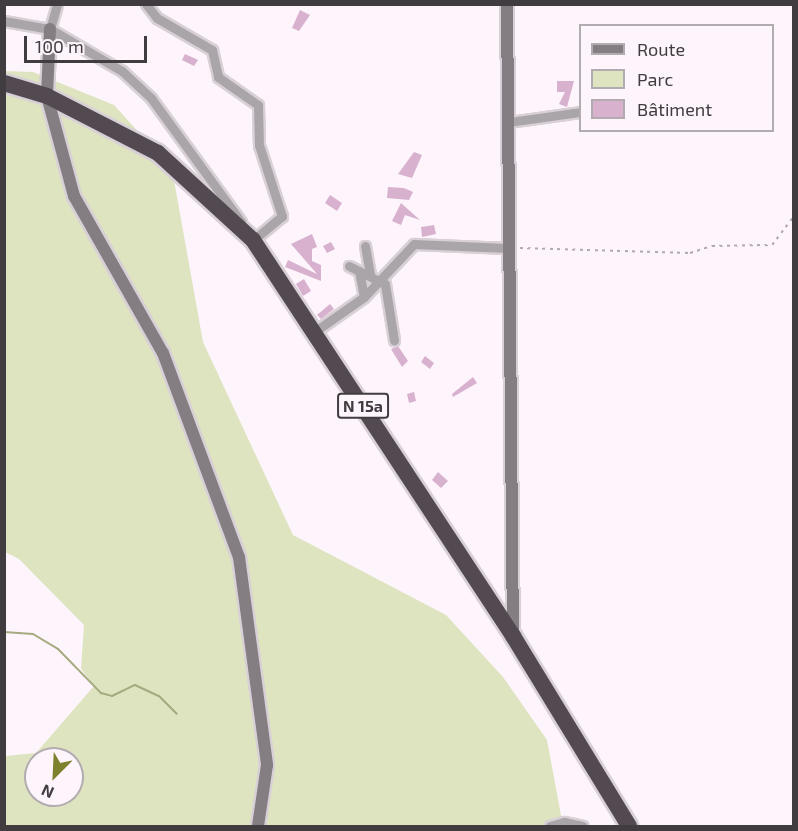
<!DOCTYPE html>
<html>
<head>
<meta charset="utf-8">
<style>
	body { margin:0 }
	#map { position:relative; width:798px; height:831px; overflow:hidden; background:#fef5fc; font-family:"Exo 2",sans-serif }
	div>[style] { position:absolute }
	.green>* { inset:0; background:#dee3c0 }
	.stream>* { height:2px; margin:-1px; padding:0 1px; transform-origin:1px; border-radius:1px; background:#a5aa7f }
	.building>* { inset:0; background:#d8b1cf }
	.path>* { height:1.5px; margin-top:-0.75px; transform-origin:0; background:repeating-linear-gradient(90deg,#b0a9ae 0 3px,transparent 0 7.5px) }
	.roads { filter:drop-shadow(2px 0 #d8d0d6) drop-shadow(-2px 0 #d8d0d6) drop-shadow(0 2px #d8d0d6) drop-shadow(0 -2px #d8d0d6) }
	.street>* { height:9px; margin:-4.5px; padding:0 4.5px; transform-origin:4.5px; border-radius:4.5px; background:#aaa5a9 }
	.secondary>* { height:12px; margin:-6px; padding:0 6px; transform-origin:6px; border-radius:6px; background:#847e82 }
	.highway>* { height:16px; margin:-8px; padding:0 8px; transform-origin:8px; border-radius:8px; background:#534a51 }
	span { translate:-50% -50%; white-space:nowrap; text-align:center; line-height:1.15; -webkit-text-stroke:4.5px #fef5fc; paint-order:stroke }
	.shield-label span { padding:2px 4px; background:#fef5fc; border:2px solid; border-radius:4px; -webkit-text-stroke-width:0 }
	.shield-label { font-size:16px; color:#403c3f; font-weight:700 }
	.frame { position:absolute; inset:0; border:6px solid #403c3f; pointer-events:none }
	.legend { position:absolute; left:579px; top:24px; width:195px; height:108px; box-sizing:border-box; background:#fef5fc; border:2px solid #b2abb0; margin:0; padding:8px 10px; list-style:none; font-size:18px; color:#403c3f }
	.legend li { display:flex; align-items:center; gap:12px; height:30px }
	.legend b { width:30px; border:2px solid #b2abb0 }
	.north { position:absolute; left:24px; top:747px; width:60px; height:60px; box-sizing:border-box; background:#fef5fc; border:2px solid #b2abb0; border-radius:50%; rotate:204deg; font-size:16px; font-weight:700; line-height:24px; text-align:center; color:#403c3f }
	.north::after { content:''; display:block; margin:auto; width:21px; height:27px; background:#7b812c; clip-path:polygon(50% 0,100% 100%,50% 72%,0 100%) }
	.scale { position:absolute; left:24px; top:36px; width:123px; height:27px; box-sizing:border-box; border:3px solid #403c3f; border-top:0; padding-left:8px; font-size:18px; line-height:21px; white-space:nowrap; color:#403c3f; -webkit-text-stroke:4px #fef5fc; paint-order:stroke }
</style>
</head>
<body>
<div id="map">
	<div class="green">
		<i style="clip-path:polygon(evenodd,5px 71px,33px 72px,114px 105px,172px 169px,203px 342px,293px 535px,446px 615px,503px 677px,547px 740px,563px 826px,5px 826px,5px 756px,36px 753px,94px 686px,81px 669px,84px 625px,19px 559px,5px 552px,5px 71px,36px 759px,72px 759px,72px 795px,36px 795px,36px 759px)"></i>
	</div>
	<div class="stream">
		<i style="left:4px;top:632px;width:29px;rotate:4deg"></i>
		<i style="left:33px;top:634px;width:29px;rotate:31deg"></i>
		<i style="left:58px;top:649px;width:62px;rotate:45.7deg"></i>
		<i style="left:101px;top:693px;width:11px;rotate:15deg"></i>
		<i style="left:112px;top:696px;width:25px;rotate:-26deg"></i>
		<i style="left:135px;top:685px;width:26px;rotate:25deg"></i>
		<i style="left:159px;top:696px;width:25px;rotate:45deg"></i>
	</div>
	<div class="building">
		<i style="clip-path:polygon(300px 10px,310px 15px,299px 31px,292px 28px)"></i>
		<i style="clip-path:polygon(185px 54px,198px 60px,194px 66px,182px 60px)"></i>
		<i style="clip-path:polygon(557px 81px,574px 81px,567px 107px,559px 104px,565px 92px,557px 92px)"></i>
		<i style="clip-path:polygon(414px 152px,422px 155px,412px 178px,398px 174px)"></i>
		<i style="clip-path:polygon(388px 187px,404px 188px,413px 192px,409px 200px,387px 198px)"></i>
		<i style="clip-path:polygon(330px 195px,342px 203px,337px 211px,325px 203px)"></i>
		<i style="clip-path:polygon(401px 203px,420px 220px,405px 215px,401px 225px,392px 221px)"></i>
		<i style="clip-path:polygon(434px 225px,436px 234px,422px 237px,421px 227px)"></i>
		<i style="clip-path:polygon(312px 234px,317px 247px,312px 249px,312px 261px,321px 265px,321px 281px,285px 267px,288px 260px,317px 274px,291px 244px)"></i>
		<i style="clip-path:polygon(331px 242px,335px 249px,327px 253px,323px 246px)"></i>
		<i style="clip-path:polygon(304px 279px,311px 291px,303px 296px,296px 284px)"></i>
		<i style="clip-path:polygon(330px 304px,334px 309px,321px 319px,317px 315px)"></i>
		<i style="clip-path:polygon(398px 346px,408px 361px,402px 367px,391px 349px)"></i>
		<i style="clip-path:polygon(425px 356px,434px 363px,430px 369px,421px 362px)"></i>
		<i style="clip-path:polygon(473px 377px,477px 383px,453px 397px,452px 394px)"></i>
		<i style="clip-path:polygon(414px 392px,416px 401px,409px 403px,407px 394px)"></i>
		<i style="clip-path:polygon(438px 472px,448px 481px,441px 488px,432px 480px)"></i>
	</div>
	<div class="path">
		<i style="left:520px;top:248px;width:170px;rotate:1.7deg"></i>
		<i style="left:690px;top:253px;width:23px;rotate:-18deg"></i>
		<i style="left:712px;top:246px;width:60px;rotate:-1deg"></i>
		<i style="left:772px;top:245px;width:36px;rotate:-53deg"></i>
	</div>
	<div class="roads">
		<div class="street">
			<i style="left:146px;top:4px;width:18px;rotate:52deg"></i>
			<i style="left:157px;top:18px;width:64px;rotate:30.2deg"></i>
			<i style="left:212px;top:50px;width:28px;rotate:77deg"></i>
			<i style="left:218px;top:77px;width:49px;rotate:35deg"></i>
			<i style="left:258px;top:105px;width:40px;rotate:88.6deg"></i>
			<i style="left:259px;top:145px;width:75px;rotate:72.1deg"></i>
			<i style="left:282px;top:216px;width:38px;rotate:140deg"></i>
			<i style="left:253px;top:240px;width:5px;rotate:-127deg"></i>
			<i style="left:4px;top:21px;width:47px;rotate:9.9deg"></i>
			<i style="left:50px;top:29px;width:83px;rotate:30.3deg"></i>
			<i style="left:122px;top:71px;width:40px;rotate:43deg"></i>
			<i style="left:151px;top:98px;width:153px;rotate:54deg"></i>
			<i style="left:50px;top:29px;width:26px;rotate:-74deg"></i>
			<i style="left:509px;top:122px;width:72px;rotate:-8deg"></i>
			<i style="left:365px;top:246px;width:28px;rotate:80deg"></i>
			<i style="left:349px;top:266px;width:40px;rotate:26.6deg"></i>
			<i style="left:385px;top:284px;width:57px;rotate:80.9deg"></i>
			<i style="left:359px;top:271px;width:26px;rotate:79deg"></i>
			<i style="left:314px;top:332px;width:61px;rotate:-35deg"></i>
			<i style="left:364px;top:297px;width:73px;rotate:-46.7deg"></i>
			<i style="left:414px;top:244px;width:93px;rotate:2.5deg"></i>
			<i style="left:550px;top:826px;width:15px;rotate:-16deg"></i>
			<i style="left:564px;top:822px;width:19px;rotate:12deg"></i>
		</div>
		<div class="secondary">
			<i style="left:507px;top:4px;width:632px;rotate:89.46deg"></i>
			<i style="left:50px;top:29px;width:67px;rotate:92.6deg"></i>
			<i style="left:47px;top:96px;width:104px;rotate:74.9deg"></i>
			<i style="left:74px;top:196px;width:180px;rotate:60.5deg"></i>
			<i style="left:163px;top:353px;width:218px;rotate:69.6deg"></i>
			<i style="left:239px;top:557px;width:210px;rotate:82.3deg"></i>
			<i style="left:267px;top:765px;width:62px;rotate:98.4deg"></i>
		</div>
		<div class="highway">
			<i style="left:4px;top:83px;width:45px;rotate:16.8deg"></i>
			<i style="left:47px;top:96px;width:125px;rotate:27.2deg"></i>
			<i style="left:158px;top:153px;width:129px;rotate:42.5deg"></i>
			<i style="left:253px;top:240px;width:474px;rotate:56.7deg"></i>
			<i style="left:513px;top:636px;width:223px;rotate:58.6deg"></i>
		</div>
	</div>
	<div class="shield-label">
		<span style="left:363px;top:406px">N 15a</span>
	</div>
	<div class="frame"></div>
	<ul class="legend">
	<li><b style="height:8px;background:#847e82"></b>Route</li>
	<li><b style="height:16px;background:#dee3c0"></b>Parc</li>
	<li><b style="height:16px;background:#d8b1cf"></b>Bâtiment</li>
	</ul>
	<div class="north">N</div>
	<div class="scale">100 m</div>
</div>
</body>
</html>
